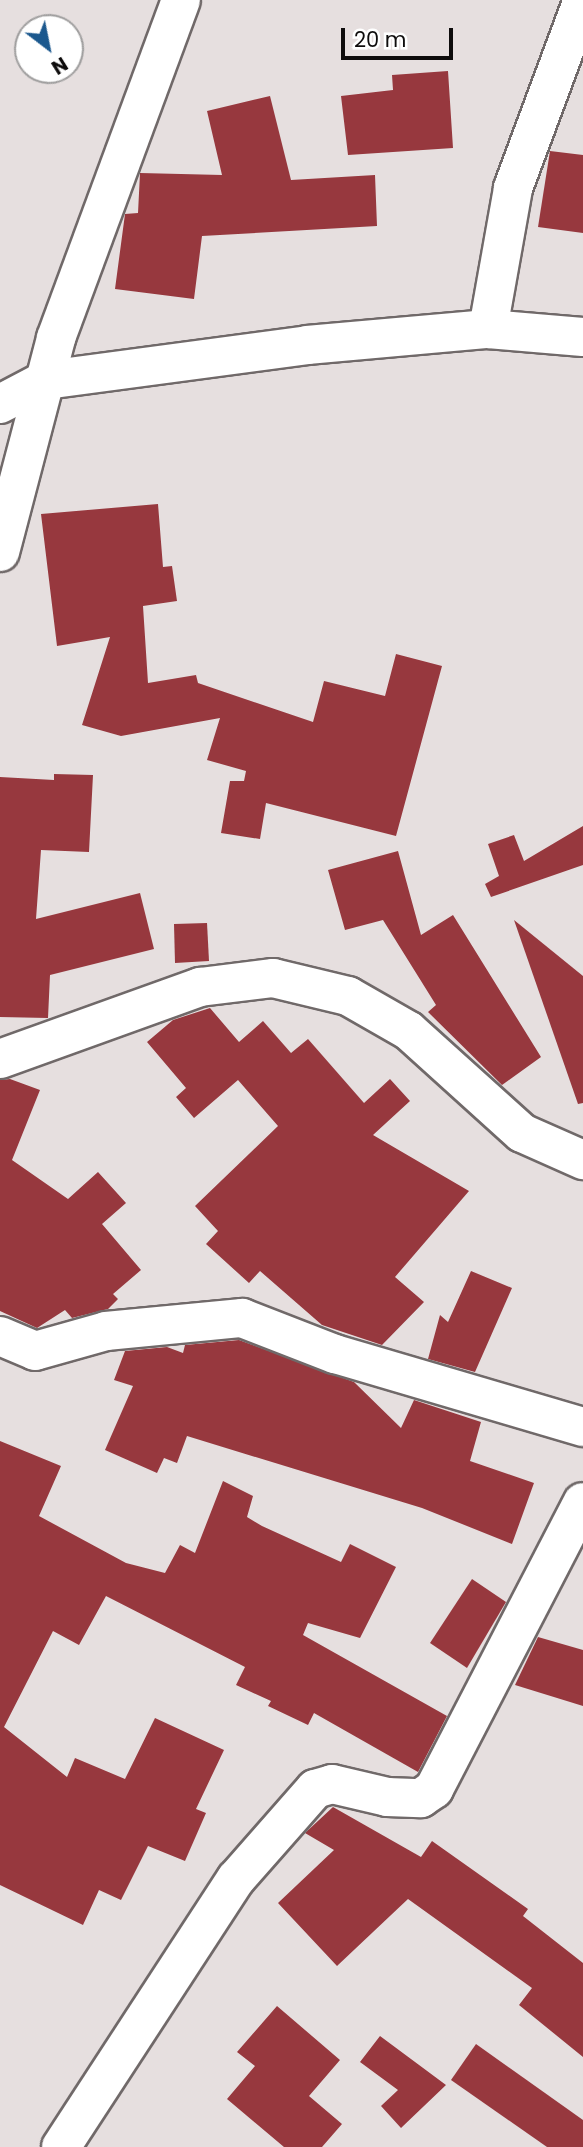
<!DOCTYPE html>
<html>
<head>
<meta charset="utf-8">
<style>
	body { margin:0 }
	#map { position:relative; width:583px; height:2147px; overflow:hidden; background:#e6dfdf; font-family:Poppins,sans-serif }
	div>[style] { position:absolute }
	.building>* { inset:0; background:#97383e }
	.roads { filter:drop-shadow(2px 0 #706969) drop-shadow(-2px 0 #706969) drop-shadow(0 2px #706969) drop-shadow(0 -2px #706969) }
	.minor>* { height:38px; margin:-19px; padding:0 19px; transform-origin:19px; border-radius:19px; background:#fff }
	span { translate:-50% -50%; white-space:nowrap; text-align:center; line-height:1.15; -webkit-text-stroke:7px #fff; paint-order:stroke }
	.north { position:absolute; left:14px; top:14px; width:70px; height:70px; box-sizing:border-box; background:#fff; border:2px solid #9f9e9e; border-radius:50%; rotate:148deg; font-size:19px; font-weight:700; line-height:28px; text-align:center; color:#0e0c0c }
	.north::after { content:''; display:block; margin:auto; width:24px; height:32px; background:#1b588e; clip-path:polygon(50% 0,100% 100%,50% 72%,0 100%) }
	.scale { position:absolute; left:341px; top:28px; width:112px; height:32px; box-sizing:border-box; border:4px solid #0e0c0c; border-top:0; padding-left:9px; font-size:21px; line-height:24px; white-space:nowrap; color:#0e0c0c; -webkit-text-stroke:5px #fff; paint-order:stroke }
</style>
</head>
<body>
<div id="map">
	<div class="building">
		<i style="clip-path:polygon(448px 71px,453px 148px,348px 155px,341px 96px,393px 90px,392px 75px)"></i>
		<i style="clip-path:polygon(270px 96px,291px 180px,375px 175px,377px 226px,202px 236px,194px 299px,115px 289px,125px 214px,138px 213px,140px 173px,222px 175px,207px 111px)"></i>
		<i style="clip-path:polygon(550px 151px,583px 155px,583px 233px,538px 227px)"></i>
		<i style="clip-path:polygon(158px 504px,163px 567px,172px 566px,177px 601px,143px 606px,148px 683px,196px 675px,198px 683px,313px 722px,324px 681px,385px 696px,396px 654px,442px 666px,396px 836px,266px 803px,260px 839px,221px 833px,230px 781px,244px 781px,246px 771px,207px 760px,220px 718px,121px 736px,82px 725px,110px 637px,57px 646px,41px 514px)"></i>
		<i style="clip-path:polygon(54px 774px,93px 775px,89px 852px,41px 850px,36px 919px,140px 893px,154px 949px,50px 975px,48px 1018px,0 1017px,0 777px,54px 780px)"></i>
		<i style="clip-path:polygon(583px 826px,583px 865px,491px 897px,485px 884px,499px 876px,488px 844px,514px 835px,524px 861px)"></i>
		<i style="clip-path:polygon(398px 851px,421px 935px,453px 915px,541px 1057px,502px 1085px,428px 1012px,436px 1005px,383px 920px,345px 930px,328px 870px)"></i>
		<i style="clip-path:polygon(514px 920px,583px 976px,583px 1103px,578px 1104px)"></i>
		<i style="clip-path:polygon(207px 923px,209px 961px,175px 963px,174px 924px)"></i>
		<i style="clip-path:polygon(210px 1008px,239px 1042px,263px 1021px,291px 1053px,308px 1039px,364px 1103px,390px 1079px,410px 1101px,373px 1135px,469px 1191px,395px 1277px,424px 1302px,382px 1345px,322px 1325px,260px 1271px,249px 1283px,206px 1244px,218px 1231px,195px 1206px,278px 1126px,238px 1080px,194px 1118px,176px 1097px,186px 1088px,147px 1042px,173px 1020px)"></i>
		<i style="clip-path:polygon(10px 1079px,40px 1090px,12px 1160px,68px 1199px,98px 1172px,126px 1203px,102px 1224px,141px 1270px,113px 1294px,118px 1299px,108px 1309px,72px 1318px,65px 1310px,37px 1328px,0 1311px,0 1080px)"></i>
		<i style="clip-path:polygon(471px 1271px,512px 1288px,475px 1372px,428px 1359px,440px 1315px,448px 1322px)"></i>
		<i style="clip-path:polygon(239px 1340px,354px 1382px,401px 1428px,414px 1400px,481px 1422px,470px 1461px,534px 1483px,512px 1544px,422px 1508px,187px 1436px,177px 1463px,164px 1458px,157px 1473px,105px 1450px,133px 1386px,114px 1380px,125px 1351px,167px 1347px,183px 1353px,185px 1345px)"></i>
		<i style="clip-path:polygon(0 1441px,61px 1466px,39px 1516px,126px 1563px,165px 1573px,180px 1545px,195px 1553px,223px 1481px,253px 1496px,247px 1517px,262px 1526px,341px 1562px,350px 1544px,396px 1567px,360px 1638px,308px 1623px,303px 1635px,447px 1716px,418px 1772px,314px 1713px,308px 1725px,268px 1706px,271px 1701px,236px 1685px,245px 1667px,106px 1596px,79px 1645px,53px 1631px,4px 1727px,67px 1777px,75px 1758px,125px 1779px,155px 1718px,224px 1750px,196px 1809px,206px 1813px,185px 1861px,148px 1846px,121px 1900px,99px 1890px,83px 1925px,0 1885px)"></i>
		<i style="clip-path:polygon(472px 1579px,506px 1602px,467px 1668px,430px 1643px)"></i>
		<i style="clip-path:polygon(538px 1637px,583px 1650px,583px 1706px,515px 1685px)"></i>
		<i style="clip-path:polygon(333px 1807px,421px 1857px,432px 1841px,528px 1909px,523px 1916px,583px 1963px,583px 2057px,519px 2005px,532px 1988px,408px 1899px,337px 1966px,278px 1903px,334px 1850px,305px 1833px)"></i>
		<i style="clip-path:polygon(277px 2006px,340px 2060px,309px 2096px,342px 2124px,322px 2147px,284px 2147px,227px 2099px,255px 2066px,237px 2052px)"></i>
		<i style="clip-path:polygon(380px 2036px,446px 2085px,401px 2128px,381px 2106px,398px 2090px,360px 2062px)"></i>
		<i style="clip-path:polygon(476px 2044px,583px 2120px,583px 2147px,547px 2147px,451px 2080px)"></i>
	</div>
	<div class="roads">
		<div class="minor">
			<i style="left:488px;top:329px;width:143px;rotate:-79.9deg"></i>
			<i style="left:513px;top:188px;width:201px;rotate:-69.6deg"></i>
			<i style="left:0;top:404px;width:52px;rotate:-27.6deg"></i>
			<i style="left:46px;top:380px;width:263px;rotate:-7.6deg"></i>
			<i style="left:307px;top:345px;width:182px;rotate:-5.1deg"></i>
			<i style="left:488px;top:329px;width:95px;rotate:4.8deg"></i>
			<i style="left:0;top:552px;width:221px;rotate:-75.3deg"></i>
			<i style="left:56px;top:338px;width:360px;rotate:-69.7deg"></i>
			<i style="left:0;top:1059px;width:213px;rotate:-19.8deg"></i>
			<i style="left:200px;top:987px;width:74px;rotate:-7deg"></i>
			<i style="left:273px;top:978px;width:77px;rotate:13.5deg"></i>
			<i style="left:348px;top:996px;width:70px;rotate:29.8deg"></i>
			<i style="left:409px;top:1031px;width:152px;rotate:42.1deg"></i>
			<i style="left:522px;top:1133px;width:67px;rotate:23.9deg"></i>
			<i style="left:0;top:1336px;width:38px;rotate:23deg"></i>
			<i style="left:35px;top:1351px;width:74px;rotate:-15.7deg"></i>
			<i style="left:106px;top:1331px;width:137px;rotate:-5.5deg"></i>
			<i style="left:242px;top:1318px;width:100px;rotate:21.2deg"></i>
			<i style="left:335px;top:1354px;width:259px;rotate:16.4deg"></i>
			<i style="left:61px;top:2147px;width:320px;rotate:-56.9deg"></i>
			<i style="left:236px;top:1879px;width:120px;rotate:-48.7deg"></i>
			<i style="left:315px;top:1789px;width:18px;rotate:-16deg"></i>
			<i style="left:332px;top:1784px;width:57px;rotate:13.3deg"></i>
			<i style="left:387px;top:1797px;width:34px;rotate:2deg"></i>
			<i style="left:421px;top:1798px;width:16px;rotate:-35deg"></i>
			<i style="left:434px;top:1789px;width:323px;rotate:-62.6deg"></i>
		</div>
	</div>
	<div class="north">N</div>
	<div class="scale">20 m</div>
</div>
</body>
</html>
